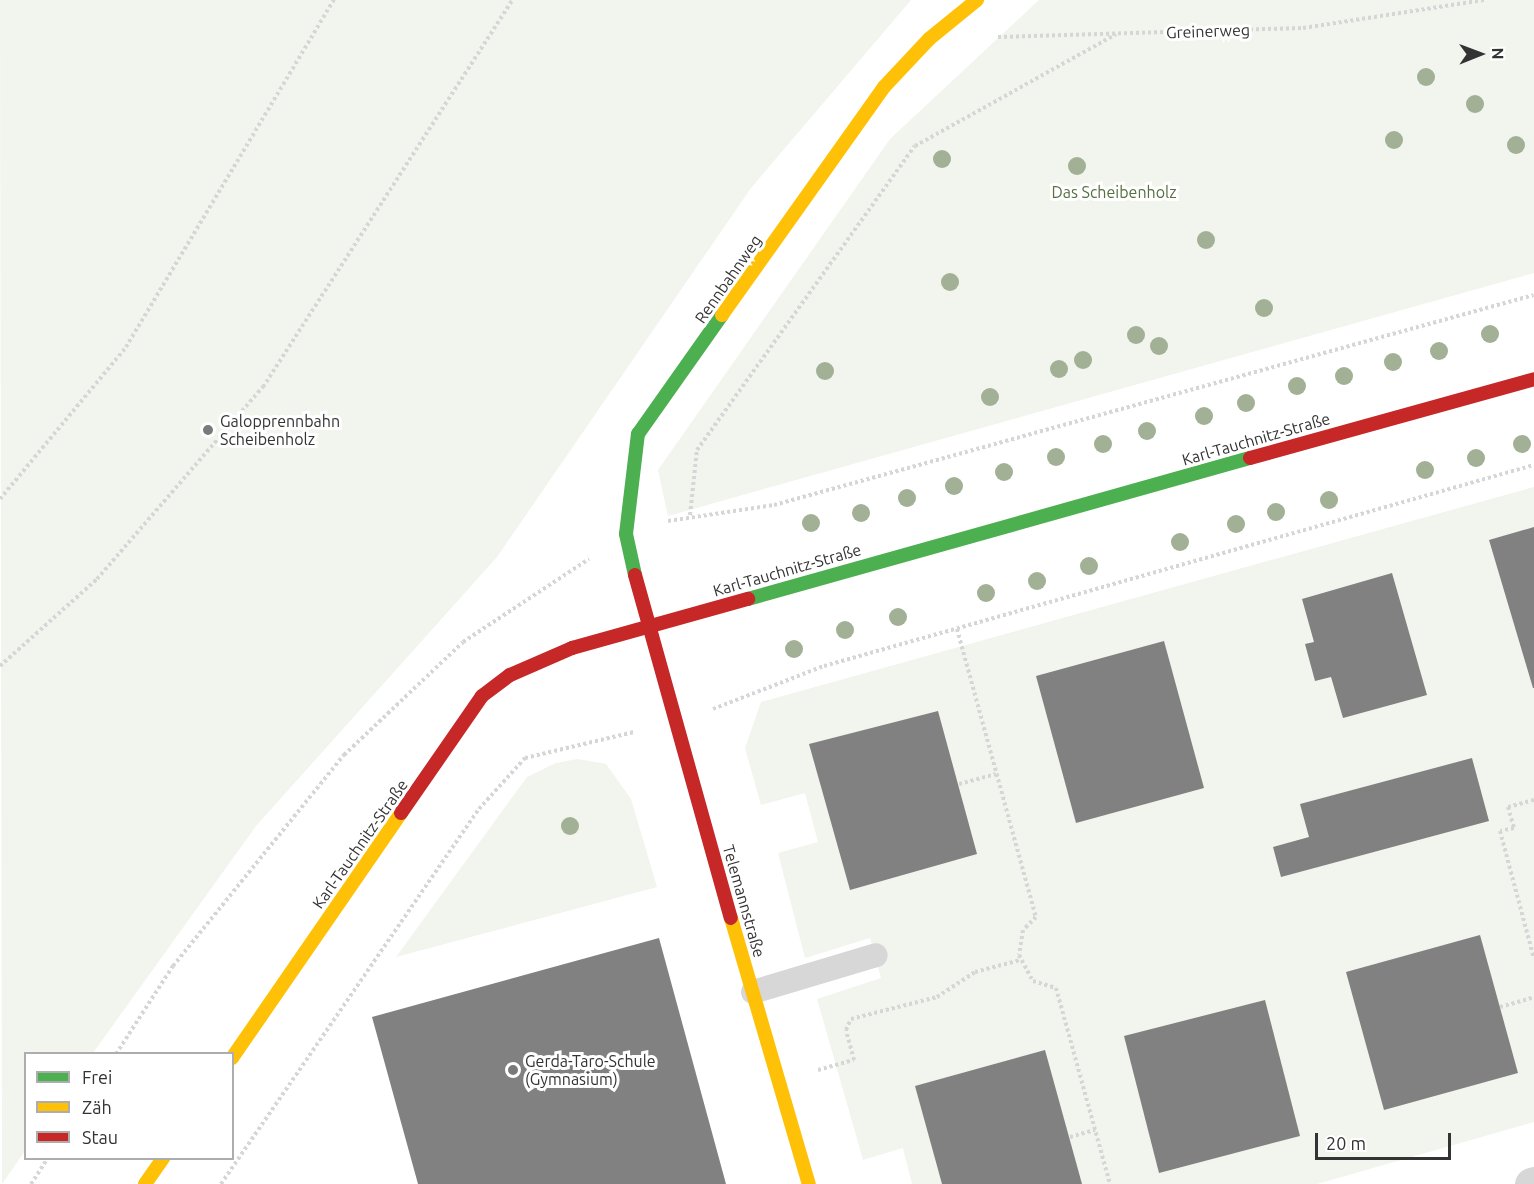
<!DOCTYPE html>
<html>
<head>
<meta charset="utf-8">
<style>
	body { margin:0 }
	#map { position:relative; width:1534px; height:1184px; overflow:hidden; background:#fff; font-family:Ubuntu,sans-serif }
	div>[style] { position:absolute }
	.green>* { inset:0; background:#f1f5ed }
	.building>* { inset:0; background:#818181 }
	.path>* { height:4px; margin-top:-2px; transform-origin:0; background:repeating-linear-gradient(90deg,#d6d6d6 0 3px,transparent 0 6px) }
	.lane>* { height:24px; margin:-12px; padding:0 12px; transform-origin:12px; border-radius:12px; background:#d7d7d7 }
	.street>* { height:33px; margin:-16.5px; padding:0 16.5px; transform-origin:16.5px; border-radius:16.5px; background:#d7d7d7 }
	.fast>* { height:14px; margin:-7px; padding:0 7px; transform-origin:7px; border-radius:7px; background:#4caf50 }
	.slow>* { height:14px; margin:-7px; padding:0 7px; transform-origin:7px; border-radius:7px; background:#ffc107 }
	.jam>* { height:14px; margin:-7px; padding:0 7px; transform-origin:7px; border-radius:7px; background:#c62828 }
	.trees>* { width:18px; height:18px; margin:-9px; border-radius:50%; background:#a2b095 }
	.dots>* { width:16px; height:16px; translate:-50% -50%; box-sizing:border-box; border:3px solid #fff; border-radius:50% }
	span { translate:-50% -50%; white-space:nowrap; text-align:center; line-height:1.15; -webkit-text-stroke:6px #fff; paint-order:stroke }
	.street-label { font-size:16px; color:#333 }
	.park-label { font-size:16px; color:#56703f }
	.poi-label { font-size:16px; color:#333 }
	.left { translate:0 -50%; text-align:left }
	.legend { position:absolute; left:24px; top:1052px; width:210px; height:108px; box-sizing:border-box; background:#fff; border:2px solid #adadad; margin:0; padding:8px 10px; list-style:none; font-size:18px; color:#333 }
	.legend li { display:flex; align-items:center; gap:12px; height:30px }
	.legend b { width:30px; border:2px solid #adadad }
	.north { position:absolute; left:1450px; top:24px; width:60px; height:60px; -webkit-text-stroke:4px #fff; paint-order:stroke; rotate:89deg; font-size:16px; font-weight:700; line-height:24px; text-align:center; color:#333 }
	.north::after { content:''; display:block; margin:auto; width:21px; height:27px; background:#333; clip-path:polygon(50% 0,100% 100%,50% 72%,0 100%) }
	.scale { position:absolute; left:1315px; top:1133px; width:136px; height:27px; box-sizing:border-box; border:3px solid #333; border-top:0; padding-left:8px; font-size:18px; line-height:21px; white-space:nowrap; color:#333; -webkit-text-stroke:4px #fff; paint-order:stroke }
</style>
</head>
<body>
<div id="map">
	<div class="green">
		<i style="clip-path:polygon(0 0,911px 0,751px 188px,497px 557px,256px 826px,93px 1053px,26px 1054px,25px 1151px,2px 1184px)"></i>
		<i style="clip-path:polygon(1039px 0,1534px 0,1534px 273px,668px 516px,658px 470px,890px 139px)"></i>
		<i style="clip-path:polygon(1534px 487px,1534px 1122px,1317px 1184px,912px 1184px,903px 1148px,863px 1160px,817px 999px,881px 978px,870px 938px,805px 958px,778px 853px,818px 842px,805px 793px,761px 805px,745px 748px,761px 702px)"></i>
		<i style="clip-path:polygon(578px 759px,606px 764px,631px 799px,657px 887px,396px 957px,527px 777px,556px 763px)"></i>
	</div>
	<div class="building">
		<i style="clip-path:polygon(1534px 527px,1534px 688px,1533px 688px,1489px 540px)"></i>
		<i style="clip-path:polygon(1392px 573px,1427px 695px,1343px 718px,1331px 677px,1315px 681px,1305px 644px,1314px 642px,1302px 599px)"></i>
		<i style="clip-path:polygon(1164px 641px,1204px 788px,1076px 823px,1036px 676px)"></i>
		<i style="clip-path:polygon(938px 711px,977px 854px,850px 890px,809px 744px)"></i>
		<i style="clip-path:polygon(1472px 758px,1489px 821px,1281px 877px,1273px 847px,1309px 837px,1300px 804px)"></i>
		<i style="clip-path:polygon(1480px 935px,1518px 1073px,1384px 1110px,1346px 972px)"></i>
		<i style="clip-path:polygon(659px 938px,726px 1184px,418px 1184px,372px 1017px)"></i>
		<i style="clip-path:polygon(1265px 1000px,1300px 1136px,1159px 1173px,1124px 1036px)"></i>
		<i style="clip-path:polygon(1045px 1050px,1082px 1184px,942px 1184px,915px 1086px)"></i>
	</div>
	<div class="path">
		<i style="left:998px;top:37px;width:305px;rotate:-1.7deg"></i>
		<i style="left:1303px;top:28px;width:183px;rotate:-8.8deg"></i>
		<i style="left:0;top:499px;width:197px;rotate:-50.3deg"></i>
		<i style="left:126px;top:347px;width:405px;rotate:-59.1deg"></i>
		<i style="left:690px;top:515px;width:65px;rotate:-83.9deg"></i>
		<i style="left:697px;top:450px;width:374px;rotate:-54.4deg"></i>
		<i style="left:915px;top:146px;width:230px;rotate:-29.1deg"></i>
		<i style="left:668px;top:521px;width:107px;rotate:-8.6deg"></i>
		<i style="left:774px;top:505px;width:788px;rotate:-15.45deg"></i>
		<i style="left:957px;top:629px;width:299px;rotate:74.7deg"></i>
		<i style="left:1036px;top:917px;width:18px;rotate:135deg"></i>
		<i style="left:1023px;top:930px;width:25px;rotate:99deg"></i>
		<i style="left:1019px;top:955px;width:30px;rotate:62deg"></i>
		<i style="left:1033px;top:981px;width:24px;rotate:17deg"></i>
		<i style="left:1056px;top:988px;width:203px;rotate:74.6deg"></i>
		<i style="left:0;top:666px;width:130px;rotate:-41.9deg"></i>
		<i style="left:97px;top:579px;width:254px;rotate:-49.2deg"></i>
		<i style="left:263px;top:387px;width:460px;rotate:-57.2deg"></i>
		<i style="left:713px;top:709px;width:119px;rotate:-21.2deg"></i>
		<i style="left:824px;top:666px;width:738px;rotate:-15.81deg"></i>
		<i style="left:959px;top:784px;width:38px;rotate:-15deg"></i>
		<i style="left:1534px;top:800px;width:27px;rotate:165deg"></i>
		<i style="left:1508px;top:807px;width:22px;rotate:74deg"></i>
		<i style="left:1514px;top:828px;width:14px;rotate:168deg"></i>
		<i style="left:1500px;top:831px;width:132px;rotate:75.1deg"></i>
		<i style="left:1500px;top:1007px;width:35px;rotate:-16deg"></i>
		<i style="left:116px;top:1054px;width:105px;rotate:-57.1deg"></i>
		<i style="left:173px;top:966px;width:272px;rotate:-51deg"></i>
		<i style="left:344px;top:755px;width:164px;rotate:-43.5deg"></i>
		<i style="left:463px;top:642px;width:151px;rotate:-33.4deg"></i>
		<i style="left:818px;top:1070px;width:37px;rotate:-16deg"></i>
		<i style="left:854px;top:1060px;width:31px;rotate:-105deg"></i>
		<i style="left:846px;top:1030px;width:12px;rotate:-66deg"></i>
		<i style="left:851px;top:1019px;width:89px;rotate:-14.3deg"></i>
		<i style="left:937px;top:997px;width:45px;rotate:-33.3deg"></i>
		<i style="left:975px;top:972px;width:47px;rotate:-14.9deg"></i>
		<i style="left:1070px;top:1137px;width:26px;rotate:-16deg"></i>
		<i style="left:31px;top:1184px;width:31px;rotate:-57deg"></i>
		<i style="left:221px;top:1184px;width:455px;rotate:-55.5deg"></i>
		<i style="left:479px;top:809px;width:69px;rotate:-48deg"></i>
		<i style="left:525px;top:758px;width:112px;rotate:-13.4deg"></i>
	</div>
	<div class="lane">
		<i style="left:753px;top:992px;width:128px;rotate:-16.7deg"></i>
	</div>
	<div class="street">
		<i style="left:1531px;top:1184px;width:3px;rotate:-18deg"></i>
	</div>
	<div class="fast">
		<i style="left:635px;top:575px;width:42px;rotate:-102.4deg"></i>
		<i style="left:626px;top:534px;width:101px;rotate:-83.2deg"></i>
		<i style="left:638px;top:434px;width:146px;rotate:-54.8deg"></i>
		<i style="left:748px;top:599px;width:521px;rotate:-15.69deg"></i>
	</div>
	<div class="slow">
		<i style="left:722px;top:315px;width:280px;rotate:-54.6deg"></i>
		<i style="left:884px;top:87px;width:66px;rotate:-46.8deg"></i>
		<i style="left:929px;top:39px;width:62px;rotate:-39.1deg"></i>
		<i style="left:731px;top:918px;width:277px;rotate:73.7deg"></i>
		<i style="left:232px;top:1058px;width:298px;rotate:-55.4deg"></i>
		<i style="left:145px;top:1184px;width:32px;rotate:-55deg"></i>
	</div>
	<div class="jam">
		<i style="left:1250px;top:458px;width:295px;rotate:-15.5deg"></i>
		<i style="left:635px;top:575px;width:356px;rotate:74.4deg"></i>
		<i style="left:401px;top:813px;width:142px;rotate:-55.3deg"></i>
		<i style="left:482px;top:696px;width:35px;rotate:-37deg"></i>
		<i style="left:510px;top:675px;width:68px;rotate:-23.5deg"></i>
		<i style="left:572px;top:648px;width:183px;rotate:-15.6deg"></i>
	</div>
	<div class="trees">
		<i style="left:1426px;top:77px"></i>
		<i style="left:1475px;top:104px"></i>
		<i style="left:1394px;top:140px"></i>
		<i style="left:1516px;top:145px"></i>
		<i style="left:942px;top:159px"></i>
		<i style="left:1077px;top:166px"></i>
		<i style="left:1206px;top:240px"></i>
		<i style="left:950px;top:282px"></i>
		<i style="left:1264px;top:308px"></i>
		<i style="left:1490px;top:334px"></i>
		<i style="left:1136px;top:335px"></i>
		<i style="left:1159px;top:346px"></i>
		<i style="left:1439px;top:351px"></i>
		<i style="left:1083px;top:360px"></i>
		<i style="left:1393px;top:362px"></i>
		<i style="left:1059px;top:369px"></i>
		<i style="left:825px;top:371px"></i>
		<i style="left:1344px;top:376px"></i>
		<i style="left:1297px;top:386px"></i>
		<i style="left:990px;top:397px"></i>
		<i style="left:1246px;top:403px"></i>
		<i style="left:1204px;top:416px"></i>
		<i style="left:1147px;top:431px"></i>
		<i style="left:1103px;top:444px"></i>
		<i style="left:1522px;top:444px"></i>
		<i style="left:1056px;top:457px"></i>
		<i style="left:1476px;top:458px"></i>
		<i style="left:1425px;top:470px"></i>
		<i style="left:1004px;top:472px"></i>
		<i style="left:954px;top:486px"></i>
		<i style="left:907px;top:498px"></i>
		<i style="left:1329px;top:500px"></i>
		<i style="left:1276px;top:512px"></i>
		<i style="left:861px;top:513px"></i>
		<i style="left:811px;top:523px"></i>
		<i style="left:1236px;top:524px"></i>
		<i style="left:1180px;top:542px"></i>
		<i style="left:1089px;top:566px"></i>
		<i style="left:1037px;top:581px"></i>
		<i style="left:986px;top:593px"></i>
		<i style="left:898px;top:617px"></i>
		<i style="left:845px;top:630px"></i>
		<i style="left:794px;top:649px"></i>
		<i style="left:570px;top:826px"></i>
	</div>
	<div class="dots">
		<i style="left:208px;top:430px;background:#7a7a7a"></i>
		<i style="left:513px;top:1070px;background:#7a7a7a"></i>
	</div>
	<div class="street-label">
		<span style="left:1208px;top:31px;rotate:-2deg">Greinerweg</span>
		<span style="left:728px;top:279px;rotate:-55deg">Rennbahnweg</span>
		<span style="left:1256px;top:439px;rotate:-16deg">Karl-Tauchnitz-Straße</span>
		<span style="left:787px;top:570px;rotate:-16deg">Karl-Tauchnitz-Straße</span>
		<span style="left:360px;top:844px;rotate:-55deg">Karl-Tauchnitz-Straße</span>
		<span style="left:744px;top:901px;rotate:74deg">Telemannstraße</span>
	</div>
	<div class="park-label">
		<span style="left:1114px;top:192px">Das Scheibenholz</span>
	</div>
	<div class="poi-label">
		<span class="left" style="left:220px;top:430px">Galopprennbahn<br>Scheibenholz</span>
		<span class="left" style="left:525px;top:1070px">Gerda-Taro-Schule<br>(Gymnasium)</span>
	</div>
	<ul class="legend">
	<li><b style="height:8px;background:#4caf50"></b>Frei</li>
	<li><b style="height:8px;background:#ffc107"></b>Zäh</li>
	<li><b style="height:8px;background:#c62828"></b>Stau</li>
	</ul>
	<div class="north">N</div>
	<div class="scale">20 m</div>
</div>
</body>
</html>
